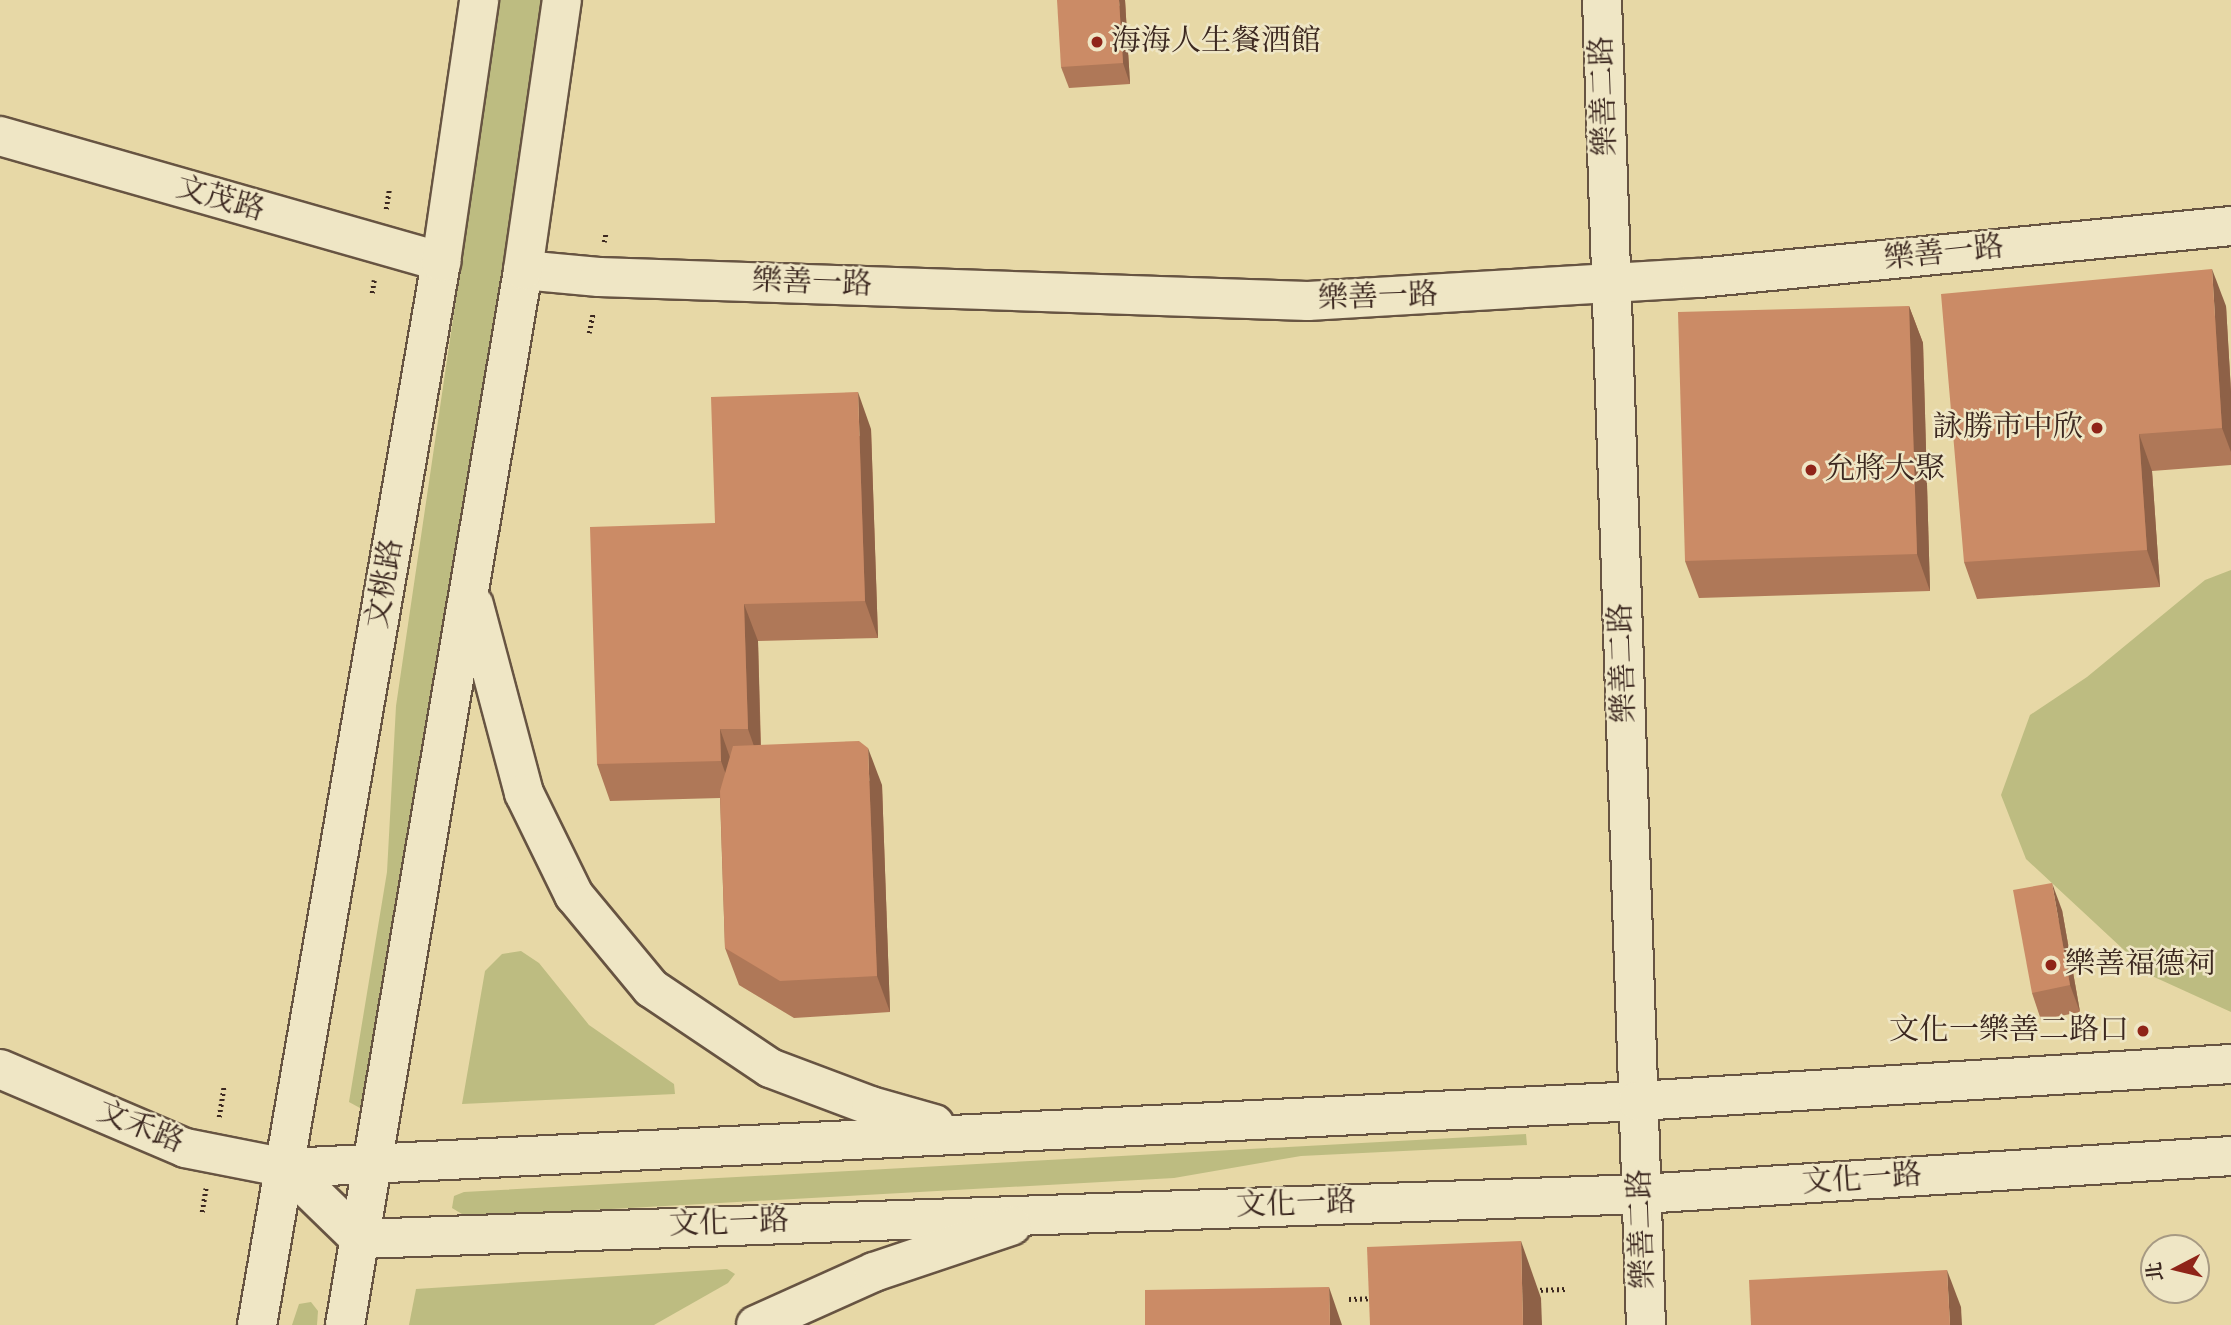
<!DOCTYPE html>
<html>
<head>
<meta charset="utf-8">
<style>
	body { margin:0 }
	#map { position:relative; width:2231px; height:1325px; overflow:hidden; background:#e7d8a6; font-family:"IM FELL DW Pica","Noto Serif TC",serif }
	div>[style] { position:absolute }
	.green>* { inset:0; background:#bdbc81 }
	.path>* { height:4.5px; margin-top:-2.25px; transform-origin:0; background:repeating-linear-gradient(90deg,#3c2820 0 2px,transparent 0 5.5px) }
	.roads { filter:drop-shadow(2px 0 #675442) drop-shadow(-2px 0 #675442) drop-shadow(0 2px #675442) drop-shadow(0 -2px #675442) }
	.street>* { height:38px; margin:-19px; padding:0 19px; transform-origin:19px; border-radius:19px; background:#efe6c5 }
	.secondary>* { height:38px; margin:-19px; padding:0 19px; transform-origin:19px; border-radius:19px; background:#efe6c5 }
	.wall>* { inset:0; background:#af7858 }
	.shaded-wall>* { inset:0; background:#8e6147 }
	.building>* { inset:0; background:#cb8b66 }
	.dots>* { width:19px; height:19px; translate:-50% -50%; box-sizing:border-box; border:4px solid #efe6c5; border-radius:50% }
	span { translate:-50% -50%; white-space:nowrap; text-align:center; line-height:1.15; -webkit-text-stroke:5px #efe6c5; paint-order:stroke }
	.poi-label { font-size:30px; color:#3c2820 }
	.left { translate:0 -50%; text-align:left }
	.right { translate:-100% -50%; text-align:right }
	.street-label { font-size:30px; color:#3c2820 }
	.north { position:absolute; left:2140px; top:1234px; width:70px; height:70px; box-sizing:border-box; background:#efe6c5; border:2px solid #a79a83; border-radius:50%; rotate:263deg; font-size:19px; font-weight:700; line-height:28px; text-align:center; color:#3c2820 }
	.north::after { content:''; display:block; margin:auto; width:24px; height:32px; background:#8f2418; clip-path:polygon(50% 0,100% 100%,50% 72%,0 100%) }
</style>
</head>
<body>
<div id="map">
	<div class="green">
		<i style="clip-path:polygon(500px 0,548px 0,367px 1100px,360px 1108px,349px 1102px,387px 872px,396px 706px)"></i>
		<i style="clip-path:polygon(2231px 570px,2231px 1012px,2152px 976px,2026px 859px,2001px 795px,2030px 715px,2087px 677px,2205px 580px)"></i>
		<i style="clip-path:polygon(521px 951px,539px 963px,589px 1025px,674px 1084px,675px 1094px,462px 1104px,485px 971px,502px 954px)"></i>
		<i style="clip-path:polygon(1526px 1134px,1527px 1145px,1301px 1156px,1174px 1178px,467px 1217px,452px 1208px,454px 1196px,464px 1192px)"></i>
		<i style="clip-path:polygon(727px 1269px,735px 1274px,728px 1283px,654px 1325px,409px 1325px,416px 1289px)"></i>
		<i style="clip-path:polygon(311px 1302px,318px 1311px,317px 1325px,292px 1325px,299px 1304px)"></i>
	</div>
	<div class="path">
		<i style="left:386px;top:209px;width:20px;rotate:-81deg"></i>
		<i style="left:604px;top:242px;width:10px;rotate:-79deg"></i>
		<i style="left:372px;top:293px;width:13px;rotate:-81deg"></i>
		<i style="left:589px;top:333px;width:20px;rotate:-79deg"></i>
		<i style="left:219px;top:1117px;width:30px;rotate:-81deg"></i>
		<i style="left:202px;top:1212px;width:24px;rotate:-81deg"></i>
		<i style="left:1535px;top:1290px;width:31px;rotate:-2deg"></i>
		<i style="left:1349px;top:1299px;width:23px;rotate:-2deg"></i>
	</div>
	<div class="roads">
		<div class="street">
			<i style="left:1602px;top:0;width:1326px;rotate:88.1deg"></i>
			<i style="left:0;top:136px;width:459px;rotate:15.9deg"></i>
			<i style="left:523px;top:270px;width:76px;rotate:5.3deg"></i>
			<i style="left:599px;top:277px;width:709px;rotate:1.94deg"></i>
			<i style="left:1308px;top:301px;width:392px;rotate:-3.4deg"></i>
			<i style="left:1699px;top:278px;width:535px;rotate:-5.58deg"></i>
			<i style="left:0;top:1069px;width:201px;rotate:23.1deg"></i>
			<i style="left:185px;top:1148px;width:104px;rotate:11.1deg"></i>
		</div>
		<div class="secondary">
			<i style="left:474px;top:605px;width:195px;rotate:75.1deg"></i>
			<i style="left:524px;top:793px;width:114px;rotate:63.9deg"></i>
			<i style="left:574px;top:895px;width:121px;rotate:50.4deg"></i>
			<i style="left:651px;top:988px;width:143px;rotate:33.9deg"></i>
			<i style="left:770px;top:1068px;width:108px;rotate:20.6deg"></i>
			<i style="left:871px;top:1106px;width:66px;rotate:15.9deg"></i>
			<i style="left:287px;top:1168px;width:102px;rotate:44.2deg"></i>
			<i style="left:360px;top:1239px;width:1283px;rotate:-2.01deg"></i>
			<i style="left:1642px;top:1194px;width:590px;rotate:-3.69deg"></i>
			<i style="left:287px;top:1168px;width:1353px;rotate:-2.84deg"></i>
			<i style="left:1638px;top:1101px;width:594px;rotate:-3.57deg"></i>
			<i style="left:257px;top:1325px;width:1079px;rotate:-80.18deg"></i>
			<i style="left:441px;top:262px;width:265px;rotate:-81.7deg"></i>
			<i style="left:345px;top:1325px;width:1070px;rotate:-80.42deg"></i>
			<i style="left:523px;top:270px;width:273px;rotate:-81.8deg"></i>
			<i style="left:756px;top:1325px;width:129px;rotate:-24.2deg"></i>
			<i style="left:874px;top:1272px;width:145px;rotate:-18.6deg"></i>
		</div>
	</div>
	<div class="wall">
		<i style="clip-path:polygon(1125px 0,1130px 84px,1069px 88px,1061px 67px)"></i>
		<i style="clip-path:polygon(1909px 306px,1923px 343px,1930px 591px,1699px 598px,1685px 561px)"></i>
		<i style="clip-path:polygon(2226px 306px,2231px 392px,2231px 465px,2152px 471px,2160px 587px,1977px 599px,1964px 562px)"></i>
		<i style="clip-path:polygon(871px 429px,878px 638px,758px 641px,761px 745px,882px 785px,890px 1012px,794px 1018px,739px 985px,725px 948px,720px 798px,610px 801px,597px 764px,715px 523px)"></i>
		<i style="clip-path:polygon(2062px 910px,2080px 1012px,2041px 1020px,2032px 993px)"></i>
	</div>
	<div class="shaded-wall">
		<i style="clip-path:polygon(1119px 0,1125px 0,1130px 84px,1123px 63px)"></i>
		<i style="clip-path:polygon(2212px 269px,2226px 306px,2231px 392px,2231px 452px,2222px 428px)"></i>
		<i style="clip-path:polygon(1909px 306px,1923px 343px,1930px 591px,1917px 554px)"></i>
		<i style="clip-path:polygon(858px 392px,871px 429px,878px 638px,865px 601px)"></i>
		<i style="clip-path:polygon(2139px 434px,2152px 471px,2160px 587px,2147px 550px)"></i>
		<i style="clip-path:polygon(744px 604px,758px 641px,761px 766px,748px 729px)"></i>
		<i style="clip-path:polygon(720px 729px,733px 766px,734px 797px,721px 761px)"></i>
		<i style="clip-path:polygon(868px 748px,882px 785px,890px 1012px,877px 976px)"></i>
		<i style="clip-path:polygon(2052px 883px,2062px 910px,2080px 1012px,2070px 985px)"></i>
		<i style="clip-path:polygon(1521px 1241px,1541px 1298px,1542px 1325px,1523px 1325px)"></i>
		<i style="clip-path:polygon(1947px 1270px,1961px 1307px,1962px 1325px,1950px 1325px)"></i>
		<i style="clip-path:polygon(1329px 1287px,1342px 1325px,1330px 1325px)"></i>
	</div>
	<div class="building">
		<i style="clip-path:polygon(1057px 0,1119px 0,1123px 63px,1061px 67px)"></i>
		<i style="clip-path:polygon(2212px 269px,2222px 428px,2139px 434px,2147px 550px,1964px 562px,1941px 294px)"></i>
		<i style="clip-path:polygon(1909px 306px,1917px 554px,1685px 561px,1678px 312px)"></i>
		<i style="clip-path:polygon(858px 392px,865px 601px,744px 604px,748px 729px,720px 729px,721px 761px,597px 764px,590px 527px,715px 523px,711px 397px)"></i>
		<i style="clip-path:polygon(859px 741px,868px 748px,877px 976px,780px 981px,725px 948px,720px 791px,733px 746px)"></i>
		<i style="clip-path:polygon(2052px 883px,2070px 985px,2032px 993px,2013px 890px)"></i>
		<i style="clip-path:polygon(1521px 1241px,1523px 1325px,1370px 1325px,1367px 1247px)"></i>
		<i style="clip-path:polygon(1947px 1270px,1950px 1325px,1751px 1325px,1749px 1280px)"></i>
		<i style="clip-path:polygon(1329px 1287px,1330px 1325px,1145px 1325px,1145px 1290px)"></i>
	</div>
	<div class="dots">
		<i style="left:1097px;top:42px;background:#8f2418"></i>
		<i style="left:2097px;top:428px;background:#8f2418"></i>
		<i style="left:1811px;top:470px;background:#8f2418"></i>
		<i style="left:2051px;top:965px;background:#8f2418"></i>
		<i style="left:2143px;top:1031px;background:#8f2418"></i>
	</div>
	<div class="poi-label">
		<span class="left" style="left:1111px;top:42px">海海人生餐酒館</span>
		<span class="right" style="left:2083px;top:428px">詠勝市中欣</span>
		<span class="left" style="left:1825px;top:470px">允將大聚</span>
		<span class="left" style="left:2065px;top:965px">樂善福德祠</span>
		<span class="right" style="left:2129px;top:1031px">文化一樂善二路口</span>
	</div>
	<div class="street-label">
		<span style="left:1605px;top:96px;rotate:-92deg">樂善二路</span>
		<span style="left:220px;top:200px;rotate:16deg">文茂路</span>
		<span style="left:1944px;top:254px;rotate:-6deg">樂善一路</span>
		<span style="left:812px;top:284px;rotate:2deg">樂善一路</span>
		<span style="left:1378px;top:298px;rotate:-2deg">樂善一路</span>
		<span style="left:386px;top:584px;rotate:-80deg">文桃路</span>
		<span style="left:1624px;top:663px;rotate:-92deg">樂善二路</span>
		<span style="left:140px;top:1128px;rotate:22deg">文禾路</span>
		<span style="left:1862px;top:1180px;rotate:-4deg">文化一路</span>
		<span style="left:1296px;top:1205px;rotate:-2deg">文化一路</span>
		<span style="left:729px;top:1224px;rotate:-2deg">文化一路</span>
		<span style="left:1643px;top:1229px;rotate:-92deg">樂善二路</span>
	</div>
	<div class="north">北</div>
</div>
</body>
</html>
